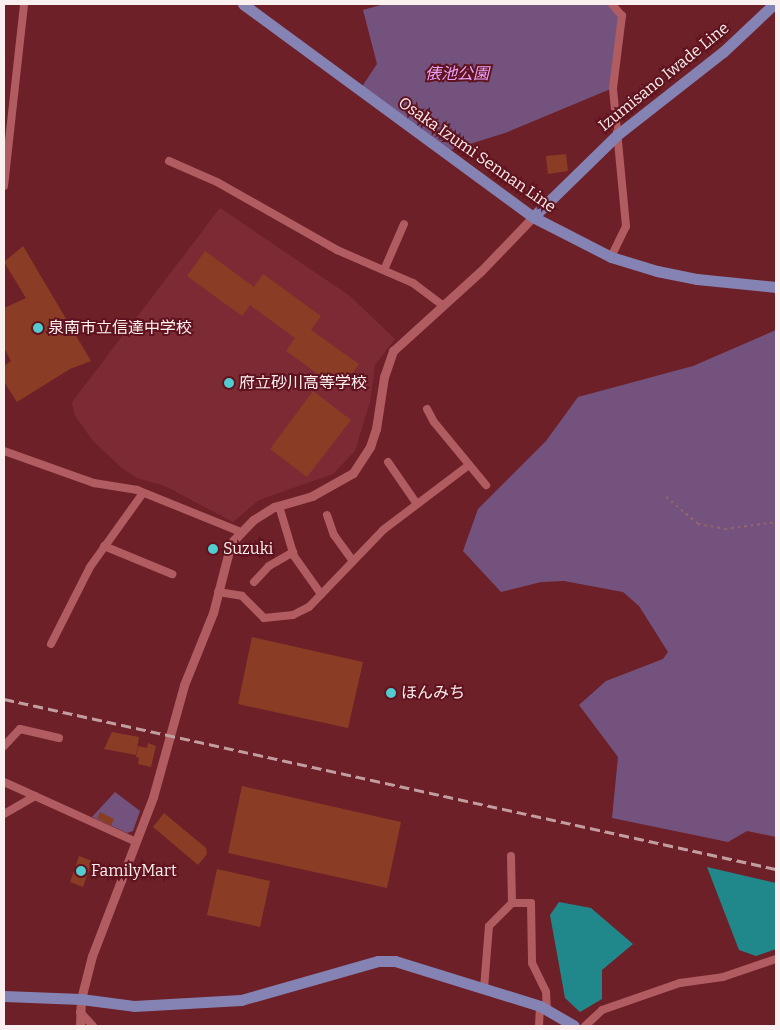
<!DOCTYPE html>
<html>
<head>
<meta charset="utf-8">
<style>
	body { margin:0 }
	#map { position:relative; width:780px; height:1030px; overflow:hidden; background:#6d2028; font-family:Bitter,"Noto Sans JP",serif }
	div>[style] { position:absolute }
	.built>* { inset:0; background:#7c2a33 }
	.green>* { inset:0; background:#73537d }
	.water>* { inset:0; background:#20888b }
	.building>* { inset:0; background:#8a3d24 }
	.path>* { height:2px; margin-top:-1px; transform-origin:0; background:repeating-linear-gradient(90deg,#9a6369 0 2.5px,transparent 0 6.5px) }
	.minor>* { height:8px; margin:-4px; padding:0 4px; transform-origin:4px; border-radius:4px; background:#b05c60 }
	.tertiary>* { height:9px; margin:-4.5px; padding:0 4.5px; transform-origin:4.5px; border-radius:4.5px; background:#b05c60 }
	.primary>* { height:11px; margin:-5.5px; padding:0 5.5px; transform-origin:5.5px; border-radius:5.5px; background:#8582b4 }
	.rail>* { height:3px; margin-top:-1.5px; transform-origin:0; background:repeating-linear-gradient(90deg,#c29ea1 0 10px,transparent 0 15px) }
	.dots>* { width:14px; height:14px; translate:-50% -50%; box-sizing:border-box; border:2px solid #60131e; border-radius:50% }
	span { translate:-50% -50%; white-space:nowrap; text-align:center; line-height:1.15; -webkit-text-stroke:4px #60131e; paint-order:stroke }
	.park-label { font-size:16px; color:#e7a3fc; font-style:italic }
	.street-label { font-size:16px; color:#faf0f0 }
	.poi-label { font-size:16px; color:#faf0f0 }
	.left { translate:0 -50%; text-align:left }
	.frame { position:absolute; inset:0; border:5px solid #faf0f0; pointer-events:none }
</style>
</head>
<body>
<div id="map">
	<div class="built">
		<i style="clip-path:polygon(220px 208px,350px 296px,395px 339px,375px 365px,370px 402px,355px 451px,333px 474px,259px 500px,233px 522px,165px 486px,137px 478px,123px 469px,93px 441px,75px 416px,72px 402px)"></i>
	</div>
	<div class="green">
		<i style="clip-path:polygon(384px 4px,612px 4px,622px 16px,613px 88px,505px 133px,444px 152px,359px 91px,377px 64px,363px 10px)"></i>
		<i style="clip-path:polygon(776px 330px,776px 837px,747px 831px,728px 842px,612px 818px,618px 757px,579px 705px,606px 681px,663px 659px,668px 652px,639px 606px,623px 592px,564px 581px,541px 582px,501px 592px,463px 551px,478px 509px,546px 441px,578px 397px,693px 366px)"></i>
		<i style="clip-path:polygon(115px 792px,140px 811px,133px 831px,127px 833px,92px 817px)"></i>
	</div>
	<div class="water">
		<i style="clip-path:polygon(707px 867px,776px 883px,776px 949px,756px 956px,739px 950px)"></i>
		<i style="clip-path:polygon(559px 902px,591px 908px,633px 944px,602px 970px,602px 999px,580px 1012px,565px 998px,550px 915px)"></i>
	</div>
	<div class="building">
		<i style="clip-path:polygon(566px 154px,568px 171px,548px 174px,546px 156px)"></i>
		<i style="clip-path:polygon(23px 246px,91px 361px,70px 369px,17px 402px,4px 382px,4px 366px,11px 361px,4px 348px,4px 308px,26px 298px,4px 262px)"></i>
		<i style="clip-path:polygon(205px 251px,254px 287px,263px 274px,321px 316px,311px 330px,359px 364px,340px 390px,286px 351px,295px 338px,250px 305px,242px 316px,187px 276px)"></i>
		<i style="clip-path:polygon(313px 391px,351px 420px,307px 477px,270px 449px)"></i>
		<i style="clip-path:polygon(252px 637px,363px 662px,348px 728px,238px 704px)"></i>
		<i style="clip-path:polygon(112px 732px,139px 737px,136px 755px,104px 749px)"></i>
		<i style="clip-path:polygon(148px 743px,156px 746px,151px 767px,138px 764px,139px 758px,136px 757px,138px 746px,147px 748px)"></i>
		<i style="clip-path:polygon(242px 786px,401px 822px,387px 888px,228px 853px)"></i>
		<i style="clip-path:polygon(100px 812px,114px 819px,111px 826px,97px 818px)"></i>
		<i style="clip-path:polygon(164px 813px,206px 848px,207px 854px,198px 865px,153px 827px)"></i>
		<i style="clip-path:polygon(79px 856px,92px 861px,83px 887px,70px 882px)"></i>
		<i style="clip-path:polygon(217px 869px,270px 881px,260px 927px,207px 915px)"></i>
	</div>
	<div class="path">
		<i style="left:666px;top:497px;width:42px;rotate:40.2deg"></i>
		<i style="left:698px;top:524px;width:27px;rotate:10deg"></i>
		<i style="left:725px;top:529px;width:51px;rotate:-7.8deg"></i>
	</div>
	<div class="minor">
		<i style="left:169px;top:161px;width:52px;rotate:23.6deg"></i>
		<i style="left:217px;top:182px;width:138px;rotate:29.5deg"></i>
		<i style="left:337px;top:250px;width:83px;rotate:23.5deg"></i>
		<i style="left:413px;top:283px;width:36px;rotate:37deg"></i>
		<i style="left:4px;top:186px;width:183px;rotate:-83.7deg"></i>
		<i style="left:611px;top:257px;width:34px;rotate:-64deg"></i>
		<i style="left:626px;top:226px;width:139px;rotate:-95.4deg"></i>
		<i style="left:613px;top:88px;width:73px;rotate:-82.9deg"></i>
		<i style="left:622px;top:16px;width:16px;rotate:-130deg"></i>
		<i style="left:384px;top:270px;width:50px;rotate:-66.5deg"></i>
		<i style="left:427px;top:409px;width:15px;rotate:62deg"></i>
		<i style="left:434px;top:422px;width:82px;rotate:50.5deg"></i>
		<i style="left:4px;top:451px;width:96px;rotate:19.6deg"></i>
		<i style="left:94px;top:483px;width:44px;rotate:9.2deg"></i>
		<i style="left:137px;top:490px;width:112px;rotate:22deg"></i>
		<i style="left:388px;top:462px;width:51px;rotate:55.4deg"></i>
		<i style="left:279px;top:506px;width:52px;rotate:73.3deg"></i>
		<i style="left:294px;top:556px;width:47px;rotate:54.6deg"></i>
		<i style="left:327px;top:515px;width:21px;rotate:71deg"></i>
		<i style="left:334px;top:535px;width:32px;rotate:54deg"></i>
		<i style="left:104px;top:546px;width:74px;rotate:22.4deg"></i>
		<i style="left:254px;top:582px;width:22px;rotate:-47deg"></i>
		<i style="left:269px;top:566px;width:28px;rotate:-30deg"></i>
		<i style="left:218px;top:592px;width:24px;rotate:9deg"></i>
		<i style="left:242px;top:596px;width:31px;rotate:45deg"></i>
		<i style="left:264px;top:618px;width:29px;rotate:-6deg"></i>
		<i style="left:293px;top:615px;width:18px;rotate:-27deg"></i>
		<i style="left:309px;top:607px;width:107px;rotate:-46.1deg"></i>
		<i style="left:383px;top:530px;width:108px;rotate:-37.1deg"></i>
		<i style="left:51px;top:644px;width:86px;rotate:-63.1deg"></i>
		<i style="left:90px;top:567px;width:91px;rotate:-54.4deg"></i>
		<i style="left:4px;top:746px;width:23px;rotate:-47deg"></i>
		<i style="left:20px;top:729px;width:40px;rotate:13deg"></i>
		<i style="left:4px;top:782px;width:145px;rotate:24.4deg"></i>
		<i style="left:4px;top:814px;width:36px;rotate:-30deg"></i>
		<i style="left:511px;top:856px;width:47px;rotate:88.8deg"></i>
		<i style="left:484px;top:989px;width:63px;rotate:-85.5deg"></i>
		<i style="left:489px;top:926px;width:33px;rotate:-45deg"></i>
		<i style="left:512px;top:903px;width:19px"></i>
		<i style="left:531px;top:903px;width:60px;rotate:89deg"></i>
		<i style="left:532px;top:963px;width:32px;rotate:64deg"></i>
		<i style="left:546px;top:992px;width:17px;rotate:87deg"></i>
		<i style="left:80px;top:1012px;width:19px;rotate:47deg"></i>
		<i style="left:539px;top:1026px;width:20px;rotate:-87deg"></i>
		<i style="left:585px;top:1026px;width:23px;rotate:-43deg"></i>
		<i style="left:602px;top:1010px;width:83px;rotate:-19.1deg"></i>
		<i style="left:680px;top:983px;width:43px;rotate:-7.9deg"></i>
		<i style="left:723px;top:977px;width:56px;rotate:-18.8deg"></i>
	</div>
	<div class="tertiary">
		<i style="left:80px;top:1026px;width:27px;rotate:-88deg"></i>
		<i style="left:81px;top:999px;width:44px;rotate:-75.7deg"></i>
		<i style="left:92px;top:956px;width:170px;rotate:-69deg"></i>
		<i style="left:153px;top:797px;width:116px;rotate:-74.5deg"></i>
		<i style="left:184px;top:685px;width:78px;rotate:-68.1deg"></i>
		<i style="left:213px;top:613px;width:72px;rotate:-75.6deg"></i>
		<i style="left:231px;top:543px;width:32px;rotate:-46deg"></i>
		<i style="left:253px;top:520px;width:25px;rotate:-32deg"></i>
		<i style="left:274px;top:507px;width:40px;rotate:-16deg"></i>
		<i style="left:312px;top:496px;width:47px;rotate:-29.3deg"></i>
		<i style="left:353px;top:473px;width:31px;rotate:-57deg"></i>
		<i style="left:370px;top:447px;width:19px;rotate:-72deg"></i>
		<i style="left:376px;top:429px;width:53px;rotate:-81.3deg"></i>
		<i style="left:384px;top:377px;width:28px;rotate:-71deg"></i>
		<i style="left:393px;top:351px;width:119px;rotate:-42.3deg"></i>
		<i style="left:481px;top:271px;width:75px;rotate:-46.1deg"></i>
	</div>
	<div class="primary">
		<i style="left:243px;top:4px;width:360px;rotate:36.3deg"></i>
		<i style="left:533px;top:217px;width:88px;rotate:27.1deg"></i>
		<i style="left:611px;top:257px;width:48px;rotate:16.9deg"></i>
		<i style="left:657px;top:271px;width:41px;rotate:11.3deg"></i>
		<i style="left:697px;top:279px;width:79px;rotate:5.8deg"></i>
		<i style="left:533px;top:217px;width:117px;rotate:-44.3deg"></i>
		<i style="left:617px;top:135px;width:135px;rotate:-38.1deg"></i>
		<i style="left:723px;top:52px;width:70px;rotate:-43.3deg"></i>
		<i style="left:4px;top:996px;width:77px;rotate:2.2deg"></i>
		<i style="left:81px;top:999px;width:53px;rotate:7.5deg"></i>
		<i style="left:134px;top:1006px;width:107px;rotate:-3.2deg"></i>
		<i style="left:241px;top:1000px;width:142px;rotate:-15.9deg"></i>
		<i style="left:378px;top:961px;width:17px"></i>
		<i style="left:395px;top:961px;width:152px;rotate:17.2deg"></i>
		<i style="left:540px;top:1006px;width:39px;rotate:30deg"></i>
	</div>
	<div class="rail">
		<i style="left:4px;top:699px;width:790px;rotate:12.42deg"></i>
	</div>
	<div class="dots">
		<i style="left:38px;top:328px;background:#51ccd1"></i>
		<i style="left:229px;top:383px;background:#51ccd1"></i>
		<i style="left:213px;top:549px;background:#51ccd1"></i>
		<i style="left:391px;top:693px;background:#51ccd1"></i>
		<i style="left:81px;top:871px;background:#51ccd1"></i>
	</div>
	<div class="park-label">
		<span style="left:457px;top:74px">俵池公園</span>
	</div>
	<div class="street-label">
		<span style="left:664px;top:77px;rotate:-39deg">Izumisano Iwade Line</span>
		<span style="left:477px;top:155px;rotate:35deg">Osaka Izumi Sennan Line</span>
	</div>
	<div class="poi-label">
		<span class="left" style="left:48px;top:328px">泉南市立信達中学校</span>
		<span class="left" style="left:239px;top:383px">府立砂川高等学校</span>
		<span class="left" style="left:223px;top:549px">Suzuki</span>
		<span class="left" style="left:401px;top:693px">ほんみち</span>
		<span class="left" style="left:91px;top:871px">FamilyMart</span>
	</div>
	<div class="frame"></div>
</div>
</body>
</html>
